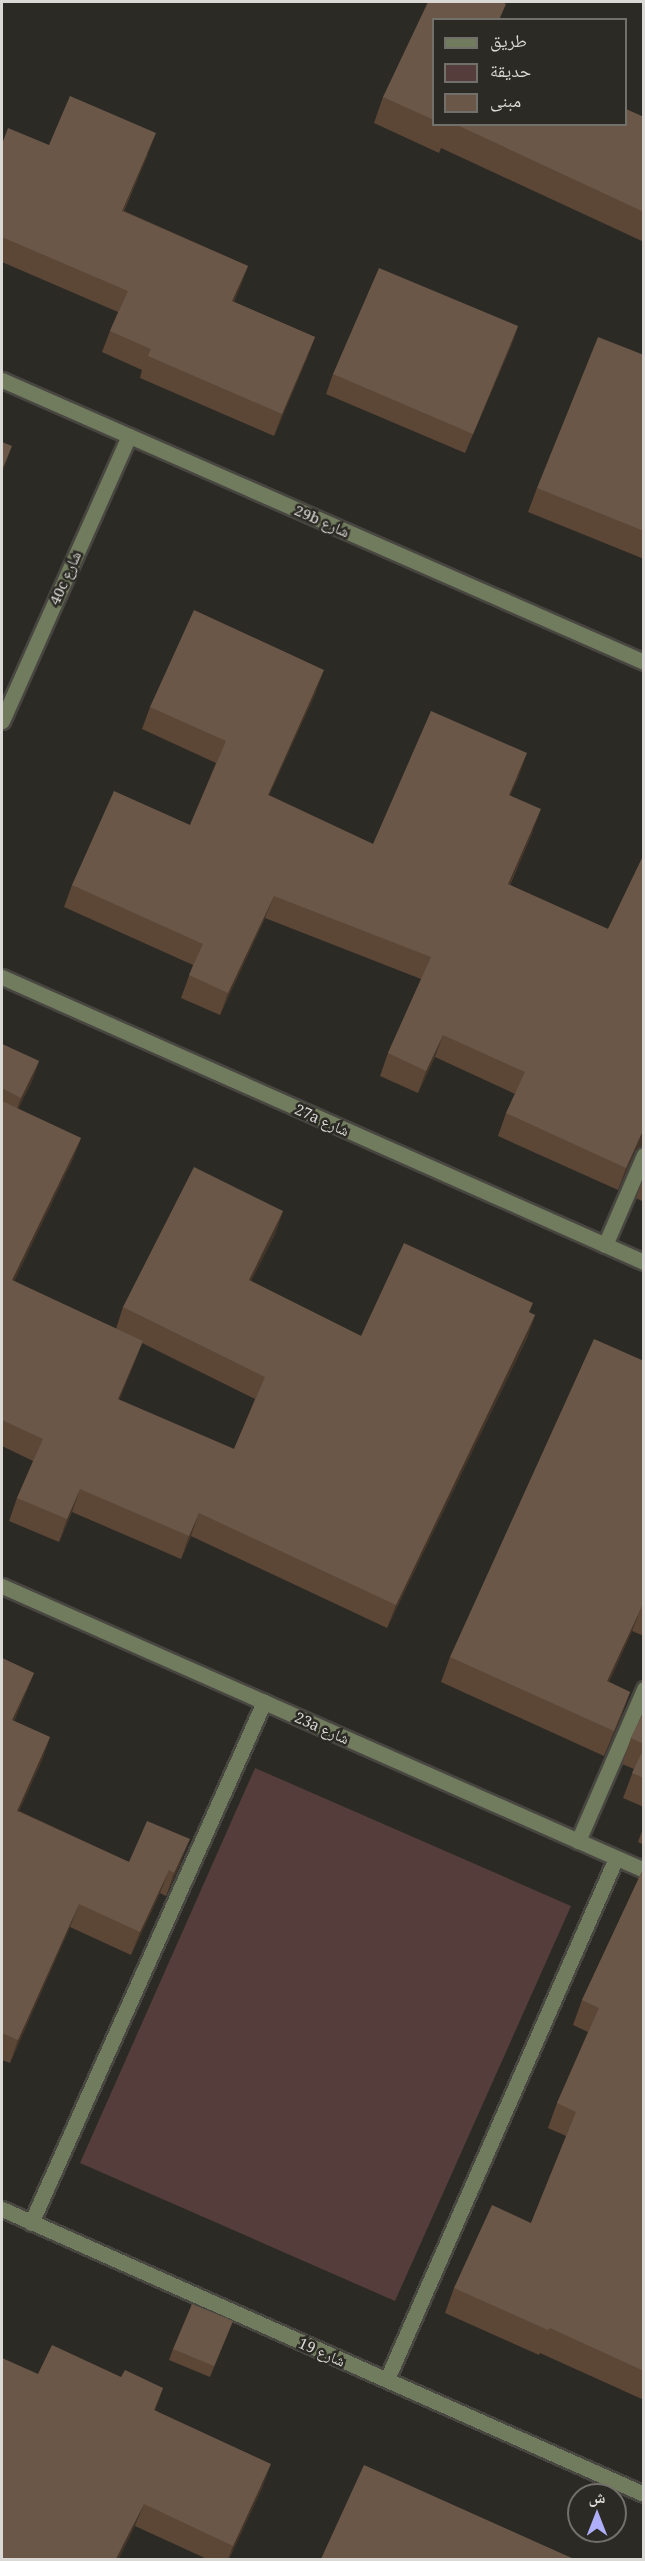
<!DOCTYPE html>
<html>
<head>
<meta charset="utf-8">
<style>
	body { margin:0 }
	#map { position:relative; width:645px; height:2561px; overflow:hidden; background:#2c2a25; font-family:"Noto Serif","Noto Naskh Arabic",serif }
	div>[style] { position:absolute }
	.green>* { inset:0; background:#543d3b }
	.roads { filter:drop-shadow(2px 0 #484641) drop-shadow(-2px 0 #484641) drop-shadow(0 2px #484641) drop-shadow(0 -2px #484641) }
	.minor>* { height:15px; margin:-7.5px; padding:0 7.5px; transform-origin:7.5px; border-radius:7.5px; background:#717b5d }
	.wall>* { inset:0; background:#5c4737 }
	.shaded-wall>* { inset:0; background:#433529 }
	.building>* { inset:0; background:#6a5748 }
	span { translate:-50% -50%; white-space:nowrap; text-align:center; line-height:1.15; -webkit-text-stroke:5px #2c2a25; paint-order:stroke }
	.street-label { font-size:15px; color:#dad9d5 }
	.frame { position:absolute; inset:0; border:3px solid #dad9d5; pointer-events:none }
	.legend { position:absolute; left:432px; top:18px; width:195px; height:108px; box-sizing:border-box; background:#2c2a25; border:2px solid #72706b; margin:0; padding:8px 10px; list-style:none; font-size:18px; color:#dad9d5 }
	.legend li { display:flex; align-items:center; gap:12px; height:30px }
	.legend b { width:30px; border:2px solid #72706b }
	.north { position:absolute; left:567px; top:2483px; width:60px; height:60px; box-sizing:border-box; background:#2c2a25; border:2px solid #72706b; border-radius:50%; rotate:0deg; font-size:16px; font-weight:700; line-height:24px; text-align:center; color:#dad9d5 }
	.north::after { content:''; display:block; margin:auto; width:21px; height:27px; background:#afaefa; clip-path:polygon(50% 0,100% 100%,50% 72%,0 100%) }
</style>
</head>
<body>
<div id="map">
	<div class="green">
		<i style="clip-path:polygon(255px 1768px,571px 1906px,395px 2301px,80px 2163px)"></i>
	</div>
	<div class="roads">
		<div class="minor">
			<i style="left:2px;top:380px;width:701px;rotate:23.71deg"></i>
			<i style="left:2px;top:721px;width:312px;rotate:-66deg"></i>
			<i style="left:2px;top:977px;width:702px;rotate:23.94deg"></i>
			<i style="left:605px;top:1245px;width:98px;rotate:-66.6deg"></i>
			<i style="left:2px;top:1586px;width:702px;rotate:23.86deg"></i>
			<i style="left:578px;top:1841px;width:166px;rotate:-66.5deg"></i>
			<i style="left:2px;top:2209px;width:702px;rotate:23.94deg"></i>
			<i style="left:31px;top:2223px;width:571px;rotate:-65.91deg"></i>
			<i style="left:387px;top:2379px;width:569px;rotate:-66.27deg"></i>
		</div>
	</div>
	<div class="wall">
		<i style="clip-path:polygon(434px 20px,434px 124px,626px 124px,644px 117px,644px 242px,441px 148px,439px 153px,374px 123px,383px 97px)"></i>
		<i style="clip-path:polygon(2px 144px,49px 145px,148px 154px,124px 211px,248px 266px,234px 302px,315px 337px,307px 358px,274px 436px,140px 378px,142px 370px,102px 352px,110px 331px,118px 312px,2px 262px)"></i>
		<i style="clip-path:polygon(518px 326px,511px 346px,465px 453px,326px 394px,333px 374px)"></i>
		<i style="clip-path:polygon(644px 355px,644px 559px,528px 512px,537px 488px)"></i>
		<i style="clip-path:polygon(316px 692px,269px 795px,373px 844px,519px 776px,510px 795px,533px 831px,510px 885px,608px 929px,644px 854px,644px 1146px,642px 1145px,635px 1151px,618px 1190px,498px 1136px,506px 1113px,515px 1094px,435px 1057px,418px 1093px,380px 1076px,388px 1053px,421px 979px,265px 918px,220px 1015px,181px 998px,193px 965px,64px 907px,72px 885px,190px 825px,216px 763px,142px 729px,150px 707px)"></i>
		<i style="clip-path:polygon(evenodd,2px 1044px,39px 1061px,32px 1081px,18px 1109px,81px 1138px,72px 1161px,14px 1281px,116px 1329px,123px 1307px,283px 1211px,275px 1234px,251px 1281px,361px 1336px,530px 1313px,535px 1315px,527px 1338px,387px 1628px,191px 1536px,181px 1559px,72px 1512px,59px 1542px,9px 1521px,17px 1498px,33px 1461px,2px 1446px,2px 1044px,142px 1343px,255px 1399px,234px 1449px,119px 1400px,142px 1343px)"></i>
		<i style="clip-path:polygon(644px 1177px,644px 1202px,636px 1198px)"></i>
		<i style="clip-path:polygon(644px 1361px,644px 1636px,632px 1631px,609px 1682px,630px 1692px,621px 1717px,604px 1756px,441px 1682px,450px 1657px)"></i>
		<i style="clip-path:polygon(2px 1658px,34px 1673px,25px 1695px,14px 1721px,50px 1737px,42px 1760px,19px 1811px,129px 1862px,181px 1862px,166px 1896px,160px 1893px,131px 1955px,70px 1927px,10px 2063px,2px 2060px)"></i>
		<i style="clip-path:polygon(644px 1711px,644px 1807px,623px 1798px,634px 1769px,622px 1764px,631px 1738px)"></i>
		<i style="clip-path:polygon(644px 1826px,644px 1845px,638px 1842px)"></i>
		<i style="clip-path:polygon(644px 1867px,644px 2400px,540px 2353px,539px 2355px,445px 2313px,454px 2288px,531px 2223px,566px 2136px,548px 2128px,557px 2103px,588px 2032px,573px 2025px,582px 2000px)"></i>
		<i style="clip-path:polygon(233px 2321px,210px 2377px,169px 2360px,173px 2349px)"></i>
		<i style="clip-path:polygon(38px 2374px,121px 2377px,163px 2388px,155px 2410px,263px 2486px,229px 2559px,207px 2559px,135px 2526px)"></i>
	</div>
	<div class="shaded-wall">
		<i style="clip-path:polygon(156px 133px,148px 154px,114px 232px,122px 211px)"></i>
		<i style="clip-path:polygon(248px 266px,240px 288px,224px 323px,232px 301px)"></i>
		<i style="clip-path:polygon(518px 326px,511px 346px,465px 453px,473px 434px)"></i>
		<i style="clip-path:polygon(315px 337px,307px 358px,274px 436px,282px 414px)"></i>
		<i style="clip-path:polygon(12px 446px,2px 474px,2px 476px,2px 470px)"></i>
		<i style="clip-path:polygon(324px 670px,316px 692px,259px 817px,268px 795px)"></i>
		<i style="clip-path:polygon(527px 753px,519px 776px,500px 818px,509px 795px)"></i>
		<i style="clip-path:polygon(541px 809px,533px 831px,500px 906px,508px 884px)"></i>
		<i style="clip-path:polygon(274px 896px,265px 918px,220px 1015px,228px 993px)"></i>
		<i style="clip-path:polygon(443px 1035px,435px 1057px,418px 1093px,426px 1071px)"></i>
		<i style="clip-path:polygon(39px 1061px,32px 1081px,14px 1117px,21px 1098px)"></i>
		<i style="clip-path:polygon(644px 1128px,644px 1146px,642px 1145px,635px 1151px,618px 1190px,626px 1168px)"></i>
		<i style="clip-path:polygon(81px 1138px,72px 1161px,4px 1303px,12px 1280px)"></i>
		<i style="clip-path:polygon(283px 1211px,275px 1234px,240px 1303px,249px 1280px)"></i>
		<i style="clip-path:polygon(535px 1315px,527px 1338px,387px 1628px,396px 1605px)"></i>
		<i style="clip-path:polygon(143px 1341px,134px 1364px,110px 1422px,118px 1399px)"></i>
		<i style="clip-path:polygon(80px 1489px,72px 1512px,59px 1542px,67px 1519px)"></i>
		<i style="clip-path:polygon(199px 1513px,191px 1536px,181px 1559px,189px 1536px)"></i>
		<i style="clip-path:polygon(642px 1606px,632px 1631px,598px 1707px,607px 1681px)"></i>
		<i style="clip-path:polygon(34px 1673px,25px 1695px,4px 1743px,12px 1720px)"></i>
		<i style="clip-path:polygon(630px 1692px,621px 1717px,604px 1756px,614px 1731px)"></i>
		<i style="clip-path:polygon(50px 1737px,42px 1760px,9px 1834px,17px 1811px)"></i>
		<i style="clip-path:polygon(190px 1839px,181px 1862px,166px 1896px,174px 1873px)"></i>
		<i style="clip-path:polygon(169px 1870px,160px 1893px,131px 1955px,140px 1932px)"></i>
		<i style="clip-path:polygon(79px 1904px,70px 1927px,10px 2063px,18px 2040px)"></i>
		<i style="clip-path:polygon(163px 2388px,155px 2410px,154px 2410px)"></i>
		<i style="clip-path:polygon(271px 2464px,263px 2486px,229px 2559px,228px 2559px,233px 2546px)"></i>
		<i style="clip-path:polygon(144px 2504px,135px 2526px,119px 2559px,116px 2559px)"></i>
	</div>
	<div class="building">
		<i style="clip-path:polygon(428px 2px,502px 2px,506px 4px,499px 20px,434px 20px,434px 120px,383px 97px)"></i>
		<i style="clip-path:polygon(70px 96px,156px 133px,122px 211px,248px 266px,232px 301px,315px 337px,282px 414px,148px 356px,151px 349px,110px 331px,128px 291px,2px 237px,2px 144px,8px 128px,49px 145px)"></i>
		<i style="clip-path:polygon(626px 109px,644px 117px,644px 212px,455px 124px,626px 124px)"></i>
		<i style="clip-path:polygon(379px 268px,518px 326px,473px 434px,333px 374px)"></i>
		<i style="clip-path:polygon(598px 337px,644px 355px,644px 531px,537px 488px)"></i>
		<i style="clip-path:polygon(2px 442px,12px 446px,2px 470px)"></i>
		<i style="clip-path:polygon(194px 610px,324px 670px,268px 795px,373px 844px,431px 711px,527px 753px,509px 795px,541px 809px,508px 884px,608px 929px,644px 854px,644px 1128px,626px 1168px,506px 1113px,525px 1072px,443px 1035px,426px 1071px,388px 1053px,431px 957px,274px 896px,228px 993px,189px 975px,203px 944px,72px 885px,114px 791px,190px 825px,226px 741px,150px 707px)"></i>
		<i style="clip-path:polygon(2px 1044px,39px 1061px,21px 1098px,2px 1088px)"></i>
		<i style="clip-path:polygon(2px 1101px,81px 1138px,12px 1280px,143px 1341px,118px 1399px,234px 1449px,265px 1377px,123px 1307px,194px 1167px,283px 1211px,249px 1280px,361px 1336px,404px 1243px,533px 1303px,529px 1312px,535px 1315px,396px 1605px,199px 1513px,189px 1536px,80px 1489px,67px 1519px,17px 1498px,43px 1439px,2px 1420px)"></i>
		<i style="clip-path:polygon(594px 1339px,644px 1361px,644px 1607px,642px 1606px,607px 1681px,630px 1692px,614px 1731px,450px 1657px)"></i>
		<i style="clip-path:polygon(2px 1658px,34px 1673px,12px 1720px,50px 1737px,17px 1811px,129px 1862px,147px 1821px,190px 1839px,174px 1873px,169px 1870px,140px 1932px,79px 1904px,18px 2040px,2px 2033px)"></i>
		<i style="clip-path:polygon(644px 1711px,644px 1744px,631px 1738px)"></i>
		<i style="clip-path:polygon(644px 1748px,644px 1778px,632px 1773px)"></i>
		<i style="clip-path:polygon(644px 1867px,644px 2371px,550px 2328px,548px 2330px,454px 2288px,492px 2205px,531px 2223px,576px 2112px,557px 2103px,599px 2008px,582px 2000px)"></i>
		<i style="clip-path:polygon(192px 2304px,233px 2321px,214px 2366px,173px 2349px)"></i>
		<i style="clip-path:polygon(52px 2345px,121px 2377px,125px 2370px,163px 2388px,154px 2410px,271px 2464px,233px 2546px,144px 2504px,116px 2559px,2px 2559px,2px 2358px,38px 2374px)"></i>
		<i style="clip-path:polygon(364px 2465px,574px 2559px,321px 2559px)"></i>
	</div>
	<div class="street-label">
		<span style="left:322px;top:521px;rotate:24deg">29b شارع</span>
		<span style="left:65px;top:578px;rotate:-66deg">40c شارع</span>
		<span style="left:322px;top:1120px;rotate:24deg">27a شارع</span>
		<span style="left:322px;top:1728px;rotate:24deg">23a شارع</span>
		<span style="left:322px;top:2352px;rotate:24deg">شارع 19</span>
	</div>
	<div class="frame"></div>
	<ul class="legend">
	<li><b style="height:8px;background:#717b5d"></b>طريق</li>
	<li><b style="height:16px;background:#543d3b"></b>حديقة</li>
	<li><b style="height:16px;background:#6a5748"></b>مبنى</li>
	</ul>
	<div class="north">ش</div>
</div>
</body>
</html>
